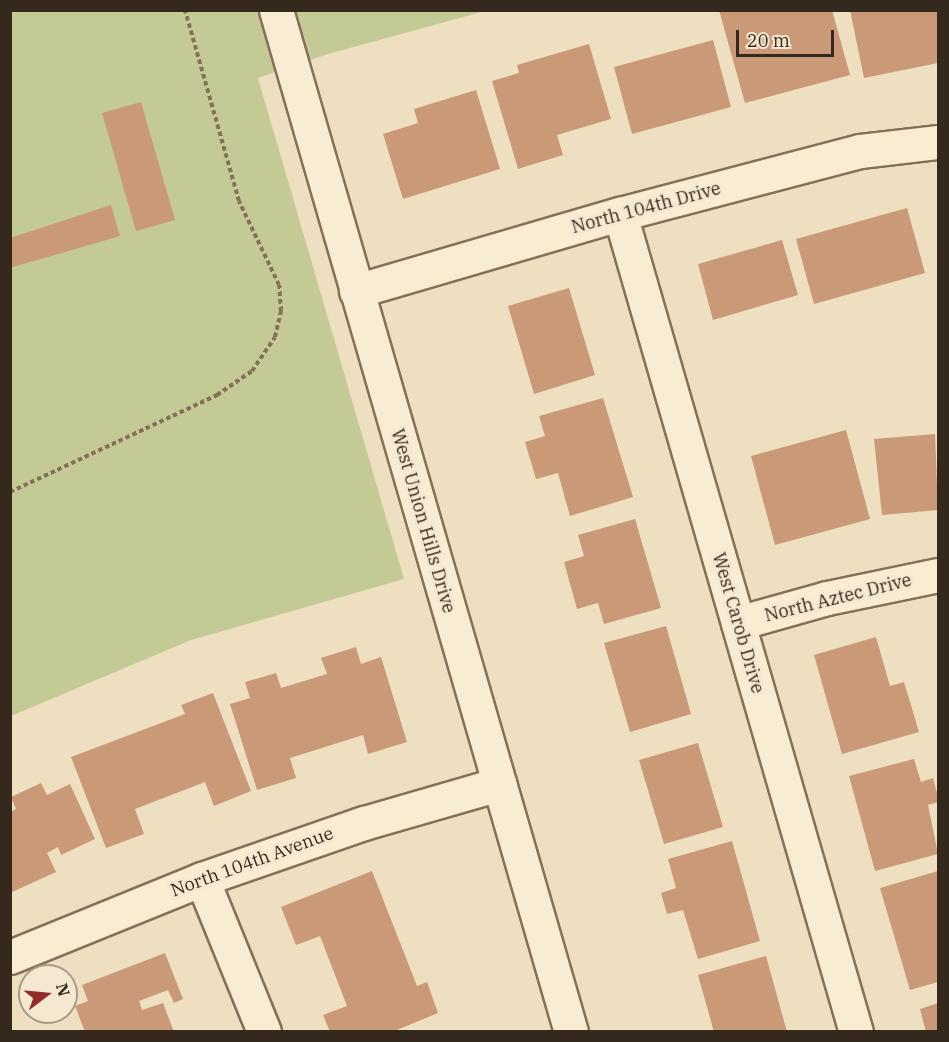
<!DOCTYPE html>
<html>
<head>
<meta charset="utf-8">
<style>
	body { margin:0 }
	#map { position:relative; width:949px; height:1042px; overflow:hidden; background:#eddfc0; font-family:"IBM Plex Serif",serif }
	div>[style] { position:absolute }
	.green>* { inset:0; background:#c4ca95 }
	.building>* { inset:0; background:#ca9977 }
	.path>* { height:4px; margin-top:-2px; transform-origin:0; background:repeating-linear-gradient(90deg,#857059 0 4.5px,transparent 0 7.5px) }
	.roads { filter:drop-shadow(2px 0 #857059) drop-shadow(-2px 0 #857059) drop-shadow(0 2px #857059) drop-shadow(0 -2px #857059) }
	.street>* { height:33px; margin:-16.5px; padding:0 16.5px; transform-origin:16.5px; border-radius:16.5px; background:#f8edd3 }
	.secondary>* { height:33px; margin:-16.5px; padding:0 16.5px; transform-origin:16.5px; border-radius:16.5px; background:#f8edd3 }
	span { translate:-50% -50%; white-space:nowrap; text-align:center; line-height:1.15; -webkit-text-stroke:6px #f4e9d0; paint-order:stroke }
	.street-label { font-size:18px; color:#35281d }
	.frame { position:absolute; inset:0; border:12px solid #35281d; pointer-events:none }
	.north { position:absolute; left:18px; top:964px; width:60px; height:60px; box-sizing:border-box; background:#f4e9d0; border:2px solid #a89c88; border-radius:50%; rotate:74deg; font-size:16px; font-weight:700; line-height:24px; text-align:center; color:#35281d }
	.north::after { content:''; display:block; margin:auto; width:21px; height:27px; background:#932a2c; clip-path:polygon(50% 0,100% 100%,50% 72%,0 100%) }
	.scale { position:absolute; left:736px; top:30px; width:98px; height:27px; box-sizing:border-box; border:3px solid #35281d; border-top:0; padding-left:8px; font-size:18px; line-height:21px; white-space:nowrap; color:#35281d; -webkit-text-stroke:4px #f4e9d0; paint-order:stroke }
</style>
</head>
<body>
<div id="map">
	<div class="green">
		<i style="clip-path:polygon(11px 11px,485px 11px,328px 54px,258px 78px,404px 579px,191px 640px,11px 716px)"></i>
	</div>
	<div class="building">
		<i style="clip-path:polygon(719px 10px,832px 10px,850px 75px,745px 103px)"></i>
		<i style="clip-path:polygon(850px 10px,938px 10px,938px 63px,864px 78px)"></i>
		<i style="clip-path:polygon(713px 40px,731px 107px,632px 134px,614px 67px)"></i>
		<i style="clip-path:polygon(589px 44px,611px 119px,557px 135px,563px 155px,518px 169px,492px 81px,519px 73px,517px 65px)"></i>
		<i style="clip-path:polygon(476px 90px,500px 169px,403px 199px,383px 134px,418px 123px,414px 109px)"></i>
		<i style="clip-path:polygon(141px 102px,175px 220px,136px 231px,102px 113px)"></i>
		<i style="clip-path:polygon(111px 205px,120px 236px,10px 268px,10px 238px)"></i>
		<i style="clip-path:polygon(907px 208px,925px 273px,814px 304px,796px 239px)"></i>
		<i style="clip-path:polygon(782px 240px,798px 295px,713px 320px,698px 264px)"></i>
		<i style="clip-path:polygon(569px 288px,595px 375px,534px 394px,508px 306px)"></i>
		<i style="clip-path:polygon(603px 398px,633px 497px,570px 516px,558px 473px,536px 479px,525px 442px,545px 436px,539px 416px)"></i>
		<i style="clip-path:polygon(846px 430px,870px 519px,775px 545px,751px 456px)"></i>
		<i style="clip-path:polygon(935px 434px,938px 510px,882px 515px,874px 439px)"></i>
		<i style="clip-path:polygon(635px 519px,661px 608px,604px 624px,598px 603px,577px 609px,564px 562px,584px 556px,578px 535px)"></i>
		<i style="clip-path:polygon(666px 626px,691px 714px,630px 732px,604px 643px)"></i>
		<i style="clip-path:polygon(876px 637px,890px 686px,904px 682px,919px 732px,842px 754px,814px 655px)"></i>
		<i style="clip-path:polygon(356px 647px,361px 664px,381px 657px,407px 742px,368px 754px,363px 735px,290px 758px,296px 778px,257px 790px,230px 704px,250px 698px,245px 682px,276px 673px,281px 688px,327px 674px,321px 658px)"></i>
		<i style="clip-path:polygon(213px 693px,251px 791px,214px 806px,205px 782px,135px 809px,144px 834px,106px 848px,71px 757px,185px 714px,181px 705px)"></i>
		<i style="clip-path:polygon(698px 743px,723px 827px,664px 844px,639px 760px)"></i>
		<i style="clip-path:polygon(914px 759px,921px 782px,933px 778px,938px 797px,938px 802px,928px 805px,938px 854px,875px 871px,849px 776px)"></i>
		<i style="clip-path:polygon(41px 783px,47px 795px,70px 784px,95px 839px,61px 855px,58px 847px,47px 853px,56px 872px,10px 893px,10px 812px,16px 809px,11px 797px)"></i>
		<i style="clip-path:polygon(732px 841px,760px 941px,698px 959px,683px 910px,667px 914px,661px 893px,676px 888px,668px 859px)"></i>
		<i style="clip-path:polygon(372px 871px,417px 986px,427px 982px,438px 1013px,392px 1032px,330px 1032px,323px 1015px,347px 1006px,320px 936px,296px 945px,281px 907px)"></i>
		<i style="clip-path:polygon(938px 871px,938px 982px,910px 990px,880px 888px)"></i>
		<i style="clip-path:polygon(165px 953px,183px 999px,174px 1003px,168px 990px,139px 1001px,142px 1010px,163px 1003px,174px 1032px,85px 1032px,75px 1006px,88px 1001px,82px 985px)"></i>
		<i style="clip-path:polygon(766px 956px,787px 1032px,714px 1032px,698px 975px)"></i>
		<i style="clip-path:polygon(938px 1003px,938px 1032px,926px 1032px,920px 1009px)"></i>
	</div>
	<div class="path">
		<i style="left:10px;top:492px;width:229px;rotate:-25.1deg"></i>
		<i style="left:217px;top:395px;width:42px;rotate:-34.4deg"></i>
		<i style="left:252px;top:371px;width:41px;rotate:-55.9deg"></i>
		<i style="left:275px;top:337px;width:27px;rotate:-77deg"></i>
		<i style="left:281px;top:311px;width:26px;rotate:-94deg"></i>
		<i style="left:279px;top:285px;width:93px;rotate:-115.5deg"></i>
		<i style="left:239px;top:201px;width:198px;rotate:-105.8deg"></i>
	</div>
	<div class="roads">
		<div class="street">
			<i style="left:620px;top:214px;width:851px;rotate:73.91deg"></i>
			<i style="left:356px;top:291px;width:275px;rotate:-16.3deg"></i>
			<i style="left:620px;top:214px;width:248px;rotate:-14.7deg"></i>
			<i style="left:860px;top:151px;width:79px;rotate:-6.6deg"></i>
			<i style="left:738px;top:623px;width:92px;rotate:-15.7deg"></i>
			<i style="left:827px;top:598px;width:113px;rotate:-11.7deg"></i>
			<i style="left:202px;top:879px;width:165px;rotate:67.9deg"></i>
			<i style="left:10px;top:957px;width:207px;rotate:-22.1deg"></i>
			<i style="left:202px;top:879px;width:171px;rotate:-19.1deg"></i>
			<i style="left:364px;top:823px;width:141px;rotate:-16.1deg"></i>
		</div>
		<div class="secondary">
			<i style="left:276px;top:10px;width:1064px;rotate:73.9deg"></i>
		</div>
	</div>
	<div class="street-label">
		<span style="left:646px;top:208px;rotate:-15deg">North 104th Drive</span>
		<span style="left:423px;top:521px;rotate:74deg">West Union Hills Drive</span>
		<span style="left:838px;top:598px;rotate:-14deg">North Aztec Drive</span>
		<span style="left:738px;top:623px;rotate:74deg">West Carob Drive</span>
		<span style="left:252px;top:862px;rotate:-20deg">North 104th Avenue</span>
	</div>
	<div class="frame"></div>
	<div class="north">N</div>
	<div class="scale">20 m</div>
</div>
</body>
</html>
